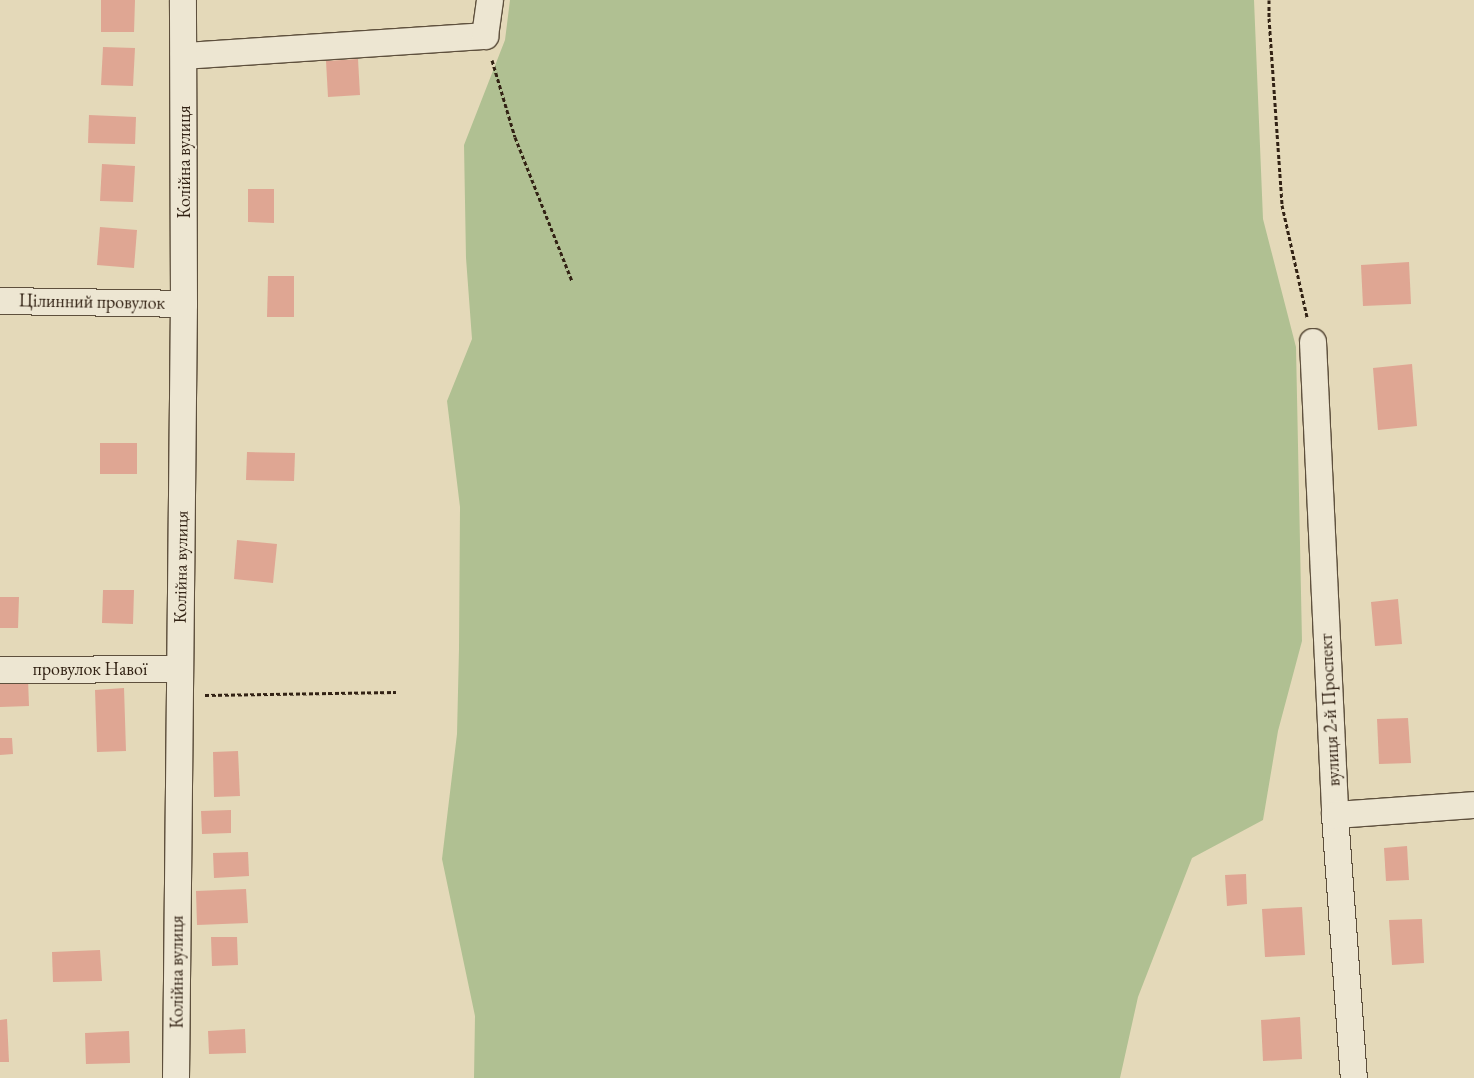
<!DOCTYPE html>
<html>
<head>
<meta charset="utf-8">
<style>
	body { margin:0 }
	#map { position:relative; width:1474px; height:1078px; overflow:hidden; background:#e4d9b9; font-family:"EB Garamond",serif }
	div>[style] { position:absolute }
	.green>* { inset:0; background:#b0c092 }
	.building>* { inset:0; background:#dfa693 }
	.path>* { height:3px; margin-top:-1.5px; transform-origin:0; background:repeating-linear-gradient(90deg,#322214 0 4px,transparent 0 6.5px) }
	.roads { filter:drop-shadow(1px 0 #5e503d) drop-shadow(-1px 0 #5e503d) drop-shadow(0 1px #5e503d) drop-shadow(0 -1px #5e503d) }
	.minor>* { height:26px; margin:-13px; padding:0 13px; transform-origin:13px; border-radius:13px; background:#ede6d2 }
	span { translate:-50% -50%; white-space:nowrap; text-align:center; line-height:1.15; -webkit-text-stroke:4px #ede6d2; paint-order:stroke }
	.street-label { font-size:18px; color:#322214 }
</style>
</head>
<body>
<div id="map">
	<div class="green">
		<i style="clip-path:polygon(510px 0,1254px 0,1263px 219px,1296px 347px,1302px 641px,1278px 731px,1263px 820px,1192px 858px,1138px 997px,1120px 1078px,474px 1078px,475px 1016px,442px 859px,457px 734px,459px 649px,460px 507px,447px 401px,472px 339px,466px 258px,464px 145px,505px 40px)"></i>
	</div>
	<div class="building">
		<i style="clip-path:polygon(101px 0,135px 0,134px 32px,101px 32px)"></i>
		<i style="clip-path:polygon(103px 47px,135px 48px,133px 86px,101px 85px)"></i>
		<i style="clip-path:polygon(358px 59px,360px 95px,328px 97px,326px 61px)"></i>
		<i style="clip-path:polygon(89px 115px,136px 117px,135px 144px,88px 143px)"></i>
		<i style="clip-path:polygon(102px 164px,135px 166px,133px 202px,100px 201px)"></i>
		<i style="clip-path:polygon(248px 189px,274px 189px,274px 223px,248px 222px)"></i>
		<i style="clip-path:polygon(100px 227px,137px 230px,134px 268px,97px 265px)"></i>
		<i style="clip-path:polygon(1409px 262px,1411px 304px,1363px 306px,1361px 265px)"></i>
		<i style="clip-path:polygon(268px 276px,294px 276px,294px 317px,267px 317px)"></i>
		<i style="clip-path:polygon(1412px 364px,1417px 426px,1378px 430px,1373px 368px)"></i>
		<i style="clip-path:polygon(100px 443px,137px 443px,137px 474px,100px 474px)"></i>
		<i style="clip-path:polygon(247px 452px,295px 453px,294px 481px,246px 480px)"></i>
		<i style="clip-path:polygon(237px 540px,277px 544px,273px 583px,234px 579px)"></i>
		<i style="clip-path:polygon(103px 590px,134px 590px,133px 624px,102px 623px)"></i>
		<i style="clip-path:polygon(0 597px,19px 597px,18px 628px,0 628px)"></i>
		<i style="clip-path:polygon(1398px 599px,1402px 644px,1375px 646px,1371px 602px)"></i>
		<i style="clip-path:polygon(28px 679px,29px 706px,0 707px,0 680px)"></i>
		<i style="clip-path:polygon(124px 688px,126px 751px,97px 752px,95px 690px)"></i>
		<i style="clip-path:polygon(1408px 718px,1411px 763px,1379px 764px,1377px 719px)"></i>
		<i style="clip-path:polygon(0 738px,12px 738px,13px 754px,0 755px)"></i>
		<i style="clip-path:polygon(238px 751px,240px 796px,214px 797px,213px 752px)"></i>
		<i style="clip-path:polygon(231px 810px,231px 833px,202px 834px,201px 811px)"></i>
		<i style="clip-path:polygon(1407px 846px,1409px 880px,1386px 881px,1384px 848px)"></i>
		<i style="clip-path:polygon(248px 852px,249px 876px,214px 878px,213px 853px)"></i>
		<i style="clip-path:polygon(1246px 874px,1247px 904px,1227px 906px,1225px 875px)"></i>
		<i style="clip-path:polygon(246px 889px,248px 923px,197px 925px,196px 891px)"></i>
		<i style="clip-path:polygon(1302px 907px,1305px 955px,1265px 957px,1262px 909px)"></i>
		<i style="clip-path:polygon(1422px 919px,1424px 963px,1392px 965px,1389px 920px)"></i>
		<i style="clip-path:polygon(211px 937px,237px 937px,238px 965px,212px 966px)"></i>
		<i style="clip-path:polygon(100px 950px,102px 981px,53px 982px,52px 952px)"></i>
		<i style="clip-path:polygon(1300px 1017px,1302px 1059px,1263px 1061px,1261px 1020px)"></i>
		<i style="clip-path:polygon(7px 1019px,9px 1062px,0 1062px,0 1020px)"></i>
		<i style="clip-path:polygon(245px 1029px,246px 1053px,209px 1054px,208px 1031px)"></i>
		<i style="clip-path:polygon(129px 1031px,130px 1063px,86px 1064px,85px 1033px)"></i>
	</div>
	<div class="path">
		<i style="left:1269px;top:0;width:18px;rotate:90deg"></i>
		<i style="left:1269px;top:18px;width:187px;rotate:86deg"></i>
		<i style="left:1282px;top:205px;width:115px;rotate:77.4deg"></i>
		<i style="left:492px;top:60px;width:80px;rotate:73.4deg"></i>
		<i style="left:515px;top:137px;width:155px;rotate:68.4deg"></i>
		<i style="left:205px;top:695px;width:191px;rotate:-0.9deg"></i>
	</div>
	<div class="roads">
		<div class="minor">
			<i style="left:184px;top:56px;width:302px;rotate:-3.8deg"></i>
			<i style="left:485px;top:36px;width:36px;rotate:-82deg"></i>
			<i style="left:0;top:301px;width:184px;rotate:0.9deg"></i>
			<i style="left:1313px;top:342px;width:474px;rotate:87.3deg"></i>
			<i style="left:1335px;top:815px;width:264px;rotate:85.9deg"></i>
			<i style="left:0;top:670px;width:180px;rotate:-0.3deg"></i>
			<i style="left:1335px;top:815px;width:139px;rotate:-4.1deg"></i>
			<i style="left:176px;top:1078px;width:774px;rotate:-89.41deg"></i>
			<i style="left:184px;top:304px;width:304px;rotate:-90.2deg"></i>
		</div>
	</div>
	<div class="street-label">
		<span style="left:184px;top:162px;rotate:-90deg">Колійна вулиця</span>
		<span style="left:92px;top:302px;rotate:1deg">Цілинний провулок</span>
		<span style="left:181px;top:567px;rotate:-89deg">Колійна вулиця</span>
		<span style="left:90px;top:669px">провулок Навої</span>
		<span style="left:1330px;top:710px;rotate:-93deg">вулиця 2-й Проспект</span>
		<span style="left:177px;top:972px;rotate:-90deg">Колійна вулиця</span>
	</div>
</div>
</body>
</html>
